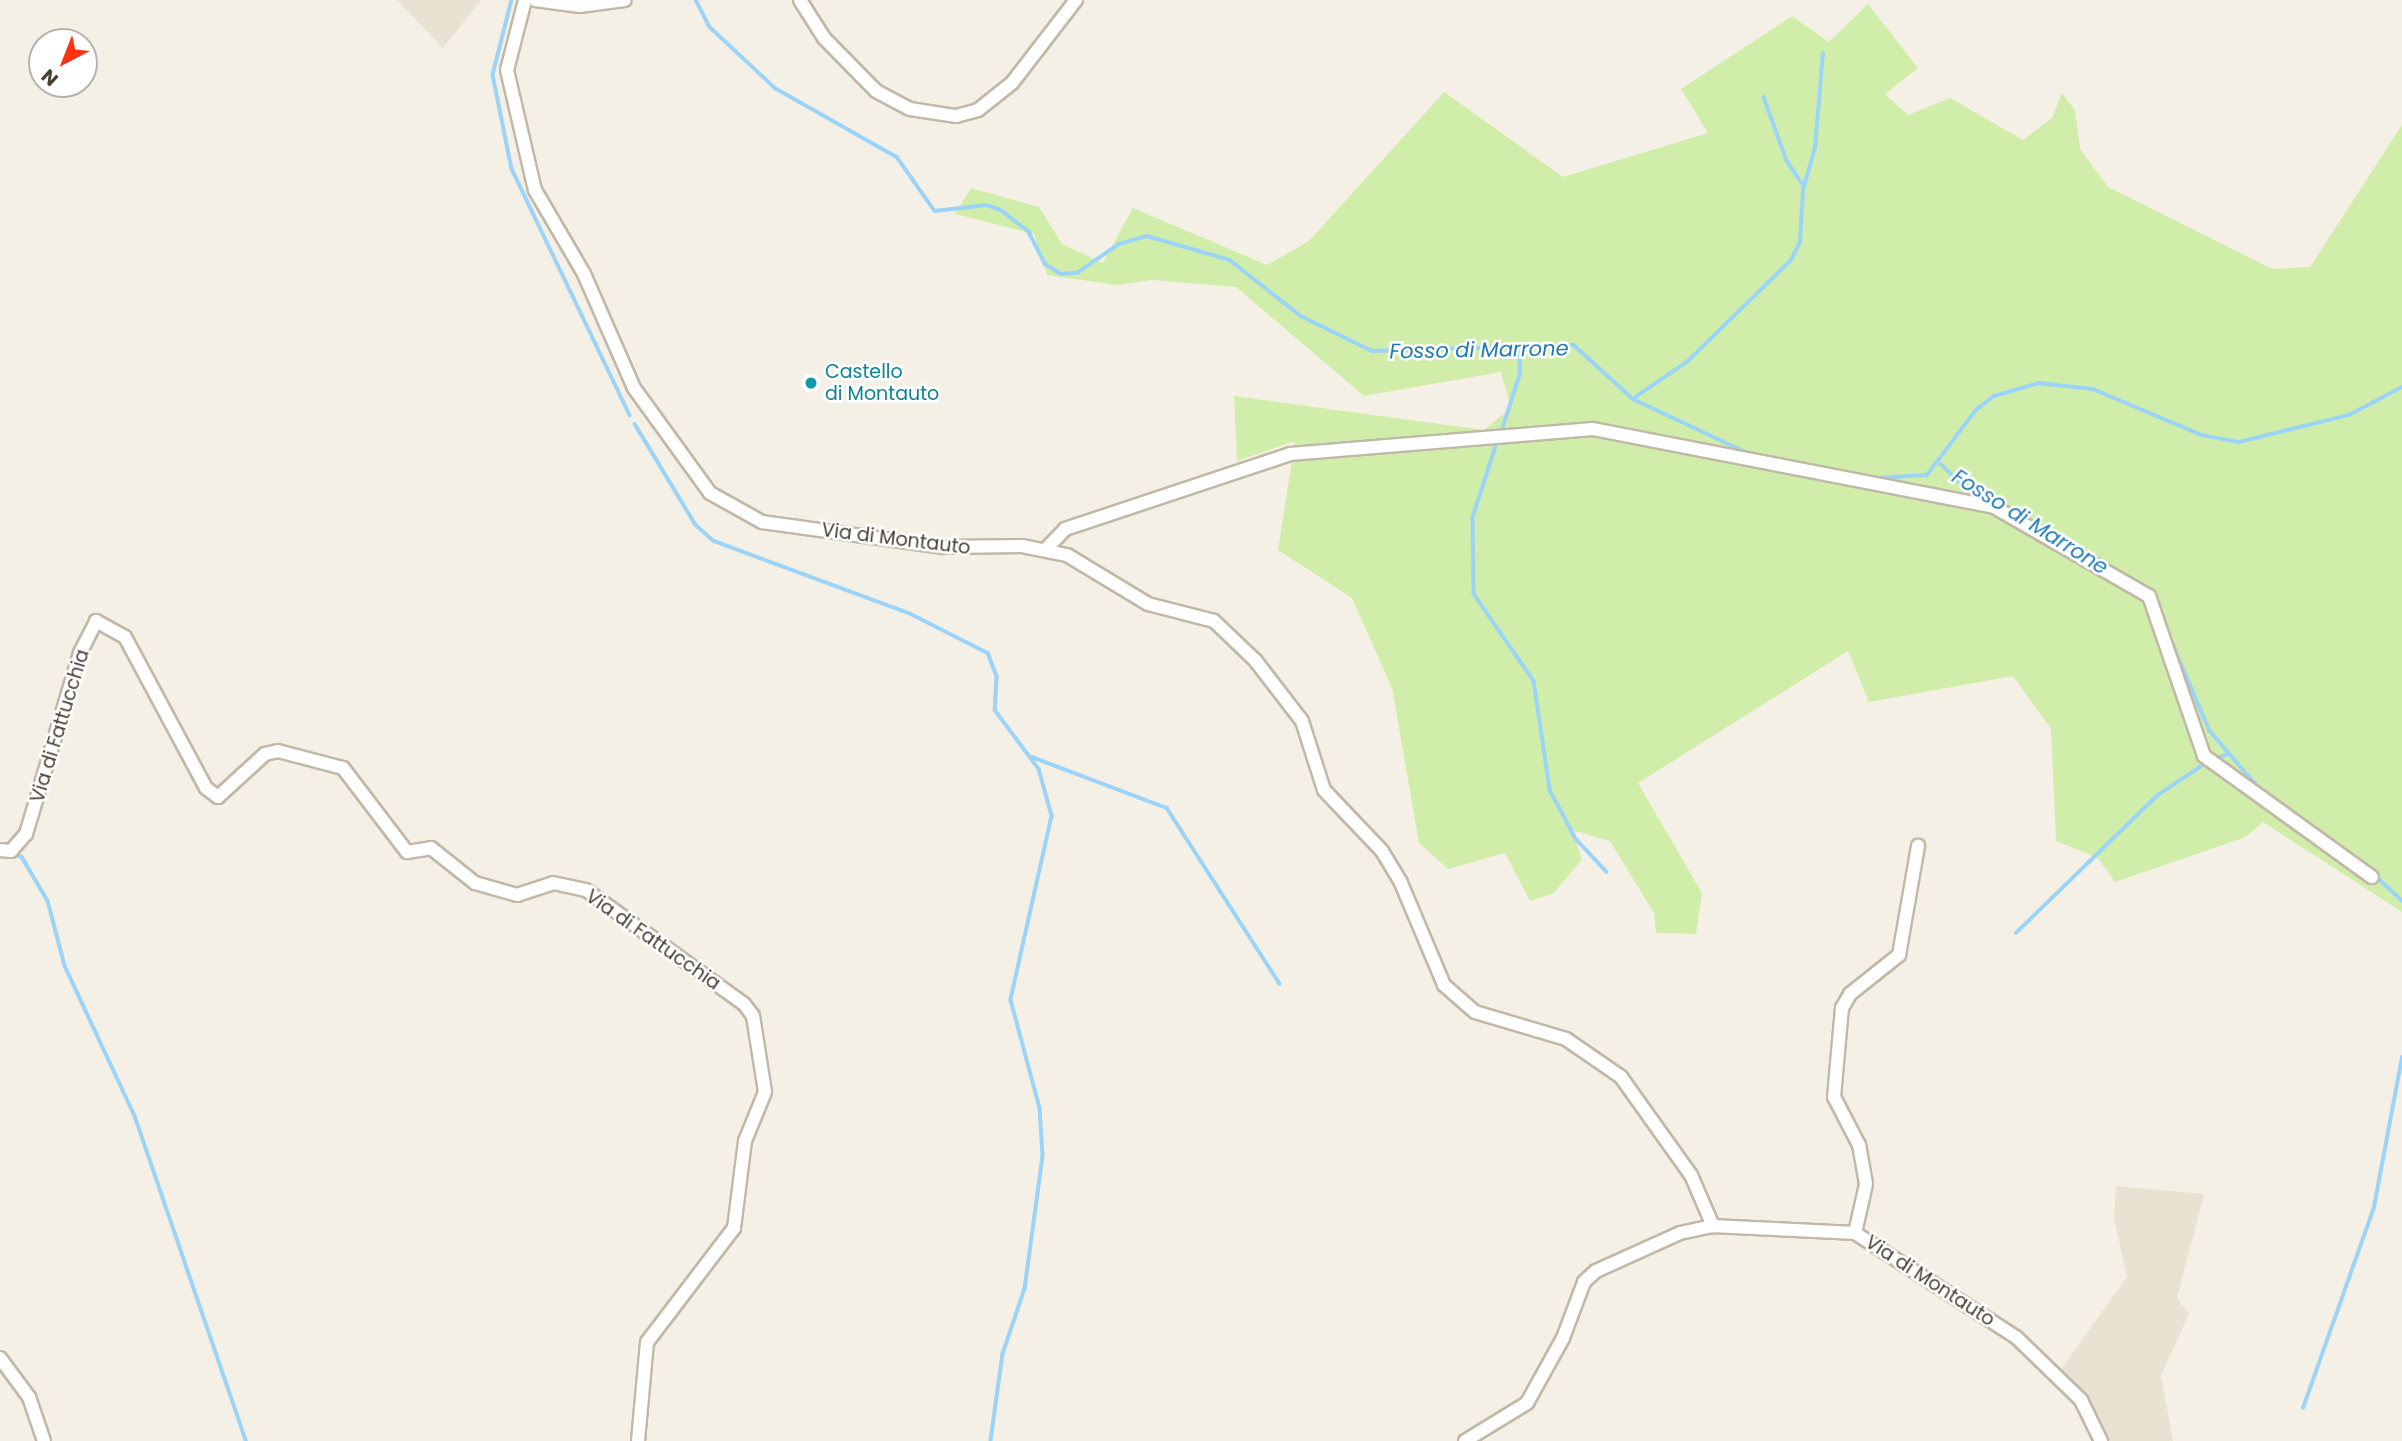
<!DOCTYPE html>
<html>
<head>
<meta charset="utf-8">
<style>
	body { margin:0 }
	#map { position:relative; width:2402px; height:1441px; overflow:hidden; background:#f5f0e6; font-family:Poppins,sans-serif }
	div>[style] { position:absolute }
	.residential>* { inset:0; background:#e9e2d3 }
	.green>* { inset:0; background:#d0eeaa }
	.stream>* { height:3.5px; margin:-1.75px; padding:0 1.75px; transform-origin:1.75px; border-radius:1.75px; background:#9bd4f8 }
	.roads { filter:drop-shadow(2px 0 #c1b8a7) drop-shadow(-2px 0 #c1b8a7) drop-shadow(0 2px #c1b8a7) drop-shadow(0 -2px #c1b8a7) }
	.street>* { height:12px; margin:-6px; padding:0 6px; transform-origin:6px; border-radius:6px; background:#fff }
	.dots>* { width:19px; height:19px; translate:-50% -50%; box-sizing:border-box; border:4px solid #fff; border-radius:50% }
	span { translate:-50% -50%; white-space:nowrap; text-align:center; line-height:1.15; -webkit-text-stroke:5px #fff; paint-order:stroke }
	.culture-label { font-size:19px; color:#0d838f }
	.left { translate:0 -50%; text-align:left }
	.street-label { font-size:19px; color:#484034 }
	.water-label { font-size:21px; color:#207ab7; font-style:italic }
	.north { position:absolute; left:28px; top:28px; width:70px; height:70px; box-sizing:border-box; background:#fff; border:2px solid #b6b3ae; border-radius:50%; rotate:222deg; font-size:19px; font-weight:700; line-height:28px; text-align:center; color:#484034 }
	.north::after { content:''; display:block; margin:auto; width:24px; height:32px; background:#ff3113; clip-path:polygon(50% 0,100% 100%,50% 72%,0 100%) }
</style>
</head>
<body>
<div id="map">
	<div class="residential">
		<i style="clip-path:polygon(397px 0,481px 0,443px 48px)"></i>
		<i style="clip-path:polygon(2116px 1186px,2204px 1194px,2177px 1298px,2189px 1314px,2161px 1375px,2173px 1441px,2092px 1441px,2092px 1430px,2054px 1379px,2127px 1277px,2114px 1218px)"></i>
	</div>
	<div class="green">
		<i style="clip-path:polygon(1868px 4px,1918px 68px,1885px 94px,1908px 115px,1950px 98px,2023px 140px,2052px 118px,2062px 93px,2075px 110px,2080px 149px,2108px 187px,2272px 269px,2310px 267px,2402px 125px,2402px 912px,2263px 822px,2246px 837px,2115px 882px,2098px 858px,2056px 841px,2051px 729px,2013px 676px,1869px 702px,1848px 651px,1638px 783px,1702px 893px,1696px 934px,1656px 933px,1654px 913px,1610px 841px,1572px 830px,1582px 859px,1554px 893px,1530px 901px,1505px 853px,1448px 869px,1419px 843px,1392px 688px,1352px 598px,1278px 550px,1295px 441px,1237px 461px,1234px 396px,1484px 430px,1511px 408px,1501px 372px,1364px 396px,1236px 287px,1152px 280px,1117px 285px,1047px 275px,1034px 234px,955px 214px,971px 188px,1039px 207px,1062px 244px,1103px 263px,1133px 208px,1267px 265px,1309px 241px,1444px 92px,1563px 177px,1708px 133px,1681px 89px,1792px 16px,1829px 42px)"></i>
	</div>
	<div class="stream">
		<i style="left:512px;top:0;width:77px;rotate:104.2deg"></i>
		<i style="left:493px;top:75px;width:96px;rotate:78.6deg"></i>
		<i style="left:512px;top:169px;width:273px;rotate:64.4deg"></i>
		<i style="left:696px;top:0;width:29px;rotate:63deg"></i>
		<i style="left:709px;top:26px;width:91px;rotate:43.2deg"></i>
		<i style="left:775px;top:88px;width:140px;rotate:29.5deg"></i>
		<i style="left:897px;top:157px;width:66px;rotate:54.9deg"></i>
		<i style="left:935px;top:211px;width:52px;rotate:-6.6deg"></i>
		<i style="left:987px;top:205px;width:15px;rotate:20deg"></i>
		<i style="left:1001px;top:210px;width:36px;rotate:38deg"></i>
		<i style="left:1029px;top:232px;width:36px;rotate:63deg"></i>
		<i style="left:1045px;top:264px;width:19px;rotate:32deg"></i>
		<i style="left:1061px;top:274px;width:16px;rotate:-4deg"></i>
		<i style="left:1077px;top:273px;width:51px;rotate:-34.6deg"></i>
		<i style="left:1119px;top:244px;width:29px;rotate:-16deg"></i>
		<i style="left:1147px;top:236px;width:86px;rotate:16.1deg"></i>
		<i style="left:1230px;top:260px;width:90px;rotate:38.3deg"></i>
		<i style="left:1301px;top:316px;width:79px;rotate:26.2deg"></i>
		<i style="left:1372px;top:351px;width:202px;rotate:-1.7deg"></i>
		<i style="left:1574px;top:345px;width:80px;rotate:42.5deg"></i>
		<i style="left:1633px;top:399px;width:127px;rotate:25.2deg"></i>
		<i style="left:1764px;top:97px;width:68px;rotate:70.2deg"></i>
		<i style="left:1787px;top:161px;width:30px;rotate:56deg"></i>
		<i style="left:1634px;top:398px;width:64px;rotate:-34.2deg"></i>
		<i style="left:1687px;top:362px;width:146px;rotate:-44.4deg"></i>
		<i style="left:1791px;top:260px;width:20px;rotate:-63deg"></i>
		<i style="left:1800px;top:242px;width:52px;rotate:-86.7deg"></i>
		<i style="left:1803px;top:190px;width:44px;rotate:-74.1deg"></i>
		<i style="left:1815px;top:148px;width:95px;rotate:-85.2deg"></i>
		<i style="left:635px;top:424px;width:118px;rotate:58.9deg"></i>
		<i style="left:696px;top:525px;width:24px;rotate:42deg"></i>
		<i style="left:714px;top:541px;width:208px;rotate:20.3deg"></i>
		<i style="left:909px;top:613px;width:89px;rotate:26.9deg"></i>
		<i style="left:988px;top:653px;width:26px;rotate:69deg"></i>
		<i style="left:997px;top:677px;width:33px;rotate:93deg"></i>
		<i style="left:995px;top:710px;width:74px;rotate:53.3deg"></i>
		<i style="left:1039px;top:769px;width:49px;rotate:74.5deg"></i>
		<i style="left:1052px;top:816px;width:189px;rotate:102.6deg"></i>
		<i style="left:1011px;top:1000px;width:112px;rotate:75deg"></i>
		<i style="left:1040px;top:1108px;width:48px;rotate:86.4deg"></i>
		<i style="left:1043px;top:1156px;width:134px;rotate:97.7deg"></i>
		<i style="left:1025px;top:1289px;width:69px;rotate:108.7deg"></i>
		<i style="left:1003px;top:1354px;width:88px;rotate:97.9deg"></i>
		<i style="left:1501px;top:433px;width:63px;rotate:-72.4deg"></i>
		<i style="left:1520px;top:373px;width:28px;rotate:-92deg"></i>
		<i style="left:1498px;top:440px;width:82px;rotate:107.8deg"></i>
		<i style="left:1473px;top:518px;width:76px;rotate:89.2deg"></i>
		<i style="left:1474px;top:594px;width:106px;rotate:55.4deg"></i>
		<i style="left:1534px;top:681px;width:110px;rotate:81.6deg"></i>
		<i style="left:1550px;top:790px;width:55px;rotate:62deg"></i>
		<i style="left:1576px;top:839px;width:45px;rotate:46.8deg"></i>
		<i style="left:1941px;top:464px;width:33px;rotate:44deg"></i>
		<i style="left:1965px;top:487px;width:129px;rotate:28.8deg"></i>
		<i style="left:1875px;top:478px;width:52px;rotate:-3.3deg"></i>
		<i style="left:1927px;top:475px;width:81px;rotate:-53deg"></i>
		<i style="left:1976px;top:410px;width:23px;rotate:-38deg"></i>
		<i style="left:1994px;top:396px;width:47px;rotate:-16.1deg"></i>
		<i style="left:2039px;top:383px;width:54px;rotate:6.3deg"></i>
		<i style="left:2093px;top:389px;width:118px;rotate:22.9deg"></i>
		<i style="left:2202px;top:435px;width:38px;rotate:11deg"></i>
		<i style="left:2239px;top:442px;width:113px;rotate:-13.8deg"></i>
		<i style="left:2349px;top:415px;width:60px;rotate:-27.8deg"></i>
		<i style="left:2163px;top:621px;width:120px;rotate:66.9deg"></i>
		<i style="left:2210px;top:731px;width:75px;rotate:49.3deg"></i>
		<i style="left:1032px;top:757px;width:144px;rotate:20.7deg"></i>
		<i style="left:1167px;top:808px;width:209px;rotate:57.3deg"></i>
		<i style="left:2213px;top:760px;width:16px;rotate:-22deg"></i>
		<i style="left:2288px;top:809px;width:72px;rotate:35.9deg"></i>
		<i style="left:12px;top:853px;width:11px;rotate:22deg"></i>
		<i style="left:22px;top:857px;width:51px;rotate:59.4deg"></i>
		<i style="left:48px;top:901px;width:67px;rotate:75.3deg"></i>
		<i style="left:65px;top:966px;width:166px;rotate:65deg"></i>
		<i style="left:135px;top:1116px;width:343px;rotate:71.1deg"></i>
		<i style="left:2377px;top:877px;width:34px;rotate:43deg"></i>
		<i style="left:2016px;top:933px;width:198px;rotate:-44.2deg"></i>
		<i style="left:2158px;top:795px;width:58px;rotate:-33.7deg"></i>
		<i style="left:2303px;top:1408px;width:213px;rotate:-70.5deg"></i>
		<i style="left:2374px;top:1207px;width:152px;rotate:-79.4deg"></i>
	</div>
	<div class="roads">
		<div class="street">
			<i style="left:525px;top:0;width:72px;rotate:104.4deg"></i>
			<i style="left:507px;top:70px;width:123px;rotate:76.9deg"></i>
			<i style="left:535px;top:190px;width:97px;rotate:59.7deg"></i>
			<i style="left:584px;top:274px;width:124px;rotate:66.3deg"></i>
			<i style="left:634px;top:388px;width:130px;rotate:54.1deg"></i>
			<i style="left:710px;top:493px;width:60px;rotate:29.1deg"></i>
			<i style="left:762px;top:522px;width:183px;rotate:7.9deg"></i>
			<i style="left:943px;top:547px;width:79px;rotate:-0.7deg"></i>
			<i style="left:1022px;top:546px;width:46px;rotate:11.3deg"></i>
			<i style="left:1067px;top:555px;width:95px;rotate:31.2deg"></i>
			<i style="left:1148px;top:604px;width:68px;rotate:14.4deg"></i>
			<i style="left:1214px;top:621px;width:57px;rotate:43.6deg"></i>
			<i style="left:1255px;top:660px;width:77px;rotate:52.4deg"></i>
			<i style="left:1302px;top:721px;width:72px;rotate:72.3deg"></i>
			<i style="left:1324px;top:790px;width:84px;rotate:46.4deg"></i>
			<i style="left:1382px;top:851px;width:37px;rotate:59deg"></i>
			<i style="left:1401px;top:883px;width:111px;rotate:67.1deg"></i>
			<i style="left:1444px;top:985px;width:41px;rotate:41.1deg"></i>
			<i style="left:1475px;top:1012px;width:95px;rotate:16.5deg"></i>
			<i style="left:1566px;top:1039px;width:67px;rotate:34.6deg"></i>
			<i style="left:1621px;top:1077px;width:120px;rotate:54.5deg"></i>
			<i style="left:1691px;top:1175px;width:56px;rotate:66.7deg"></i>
			<i style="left:1713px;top:1226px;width:142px;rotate:2.8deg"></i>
			<i style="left:1855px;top:1233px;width:192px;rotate:32.9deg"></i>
			<i style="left:2016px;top:1337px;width:91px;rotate:44.1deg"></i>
			<i style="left:2081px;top:1400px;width:46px;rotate:64deg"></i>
			<i style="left:535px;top:0;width:45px;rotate:7.6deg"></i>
			<i style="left:580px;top:6px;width:45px;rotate:-7.6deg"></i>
			<i style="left:800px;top:0;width:45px;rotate:57.7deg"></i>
			<i style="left:824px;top:38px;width:74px;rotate:45.5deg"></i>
			<i style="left:876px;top:91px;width:38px;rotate:28deg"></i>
			<i style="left:910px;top:109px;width:47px;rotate:8.7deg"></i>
			<i style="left:956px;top:116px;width:23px;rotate:-15deg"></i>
			<i style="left:978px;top:110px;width:43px;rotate:-38.5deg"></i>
			<i style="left:1012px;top:83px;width:105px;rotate:-52.4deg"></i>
			<i style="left:1046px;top:549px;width:28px;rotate:-46deg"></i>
			<i style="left:1065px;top:529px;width:237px;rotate:-18.4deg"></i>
			<i style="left:1290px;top:454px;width:304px;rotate:-4.7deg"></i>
			<i style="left:1593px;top:429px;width:409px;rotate:11deg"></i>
			<i style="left:1994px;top:507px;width:179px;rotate:29.9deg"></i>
			<i style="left:2149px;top:596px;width:169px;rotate:71deg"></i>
			<i style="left:2204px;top:756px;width:207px;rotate:35.8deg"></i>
			<i style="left:0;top:850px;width:11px;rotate:5deg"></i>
			<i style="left:11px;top:851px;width:23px;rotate:-49deg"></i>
			<i style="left:26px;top:834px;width:189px;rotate:-73.4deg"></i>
			<i style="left:80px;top:653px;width:36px;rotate:-63deg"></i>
			<i style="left:96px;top:621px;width:33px;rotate:29deg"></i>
			<i style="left:125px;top:637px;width:171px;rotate:61.8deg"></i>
			<i style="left:206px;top:788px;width:15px;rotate:37deg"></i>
			<i style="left:218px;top:797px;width:64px;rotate:-42.5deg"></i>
			<i style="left:265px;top:754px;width:13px;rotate:-13deg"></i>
			<i style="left:278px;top:751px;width:67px;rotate:14.7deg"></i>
			<i style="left:343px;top:768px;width:106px;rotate:52.7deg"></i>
			<i style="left:407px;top:852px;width:24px;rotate:-9deg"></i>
			<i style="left:431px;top:848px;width:56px;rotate:38.5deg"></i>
			<i style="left:475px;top:883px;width:44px;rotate:15.9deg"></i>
			<i style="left:517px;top:895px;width:38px;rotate:-18deg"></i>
			<i style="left:553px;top:883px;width:34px;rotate:12deg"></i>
			<i style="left:586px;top:890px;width:195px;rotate:35.8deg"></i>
			<i style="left:744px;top:1004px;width:15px;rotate:53deg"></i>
			<i style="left:753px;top:1016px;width:77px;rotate:81deg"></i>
			<i style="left:765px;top:1092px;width:53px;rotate:112.2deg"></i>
			<i style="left:745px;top:1141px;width:88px;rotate:97.2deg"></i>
			<i style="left:734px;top:1228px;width:143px;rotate:127.3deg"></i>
			<i style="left:647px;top:1342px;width:99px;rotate:95.2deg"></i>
			<i style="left:1855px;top:1233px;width:50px;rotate:-77.3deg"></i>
			<i style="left:1866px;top:1184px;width:40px;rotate:-100deg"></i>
			<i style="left:1859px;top:1145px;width:54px;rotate:-117.5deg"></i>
			<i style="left:1834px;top:1097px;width:89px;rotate:-84.9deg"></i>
			<i style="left:1842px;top:1008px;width:16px;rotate:-60deg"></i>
			<i style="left:1850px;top:994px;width:63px;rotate:-38.5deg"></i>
			<i style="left:1899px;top:955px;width:111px;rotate:-80.1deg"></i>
			<i style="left:0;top:1358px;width:49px;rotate:53.4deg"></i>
			<i style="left:29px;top:1397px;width:46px;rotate:71.2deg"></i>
			<i style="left:1465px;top:1441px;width:73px;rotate:-31.5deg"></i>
			<i style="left:1527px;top:1403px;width:74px;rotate:-61deg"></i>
			<i style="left:1563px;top:1338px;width:60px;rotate:-69.4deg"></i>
			<i style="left:1584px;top:1282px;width:16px;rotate:-43deg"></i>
			<i style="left:1596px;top:1271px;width:92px;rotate:-24.3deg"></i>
			<i style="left:1680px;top:1233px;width:34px;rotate:-12deg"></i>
		</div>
	</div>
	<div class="dots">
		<i style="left:811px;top:383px;background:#0f9aa8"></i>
	</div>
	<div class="culture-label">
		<span class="left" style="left:825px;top:383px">Castello<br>di Montauto</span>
	</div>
	<div class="street-label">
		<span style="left:896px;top:539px;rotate:7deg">Via di Montauto</span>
		<span style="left:60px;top:726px;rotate:-73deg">Via di Fattucchia</span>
		<span style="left:653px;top:940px;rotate:35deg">Via di Fattucchia</span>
		<span style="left:1930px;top:1281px;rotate:33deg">Via di Montauto</span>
	</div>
	<div class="water-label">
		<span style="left:1479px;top:350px;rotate:-1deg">Fosso di Marrone</span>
		<span style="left:2030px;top:522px;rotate:32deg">Fosso di Marrone</span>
	</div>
	<div class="north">N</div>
</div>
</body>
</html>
